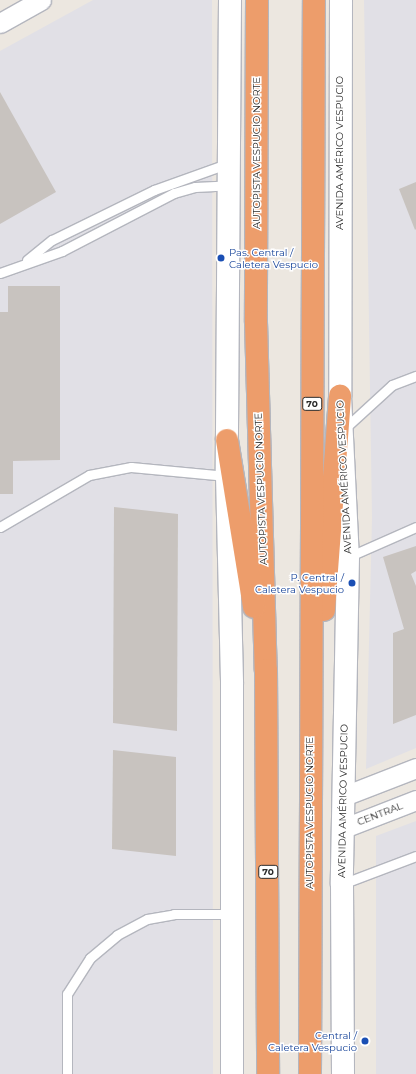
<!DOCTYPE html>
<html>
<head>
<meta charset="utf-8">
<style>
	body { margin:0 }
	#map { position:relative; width:416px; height:1074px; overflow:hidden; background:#ece7e0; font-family:Montserrat,sans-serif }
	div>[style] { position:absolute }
	.industrial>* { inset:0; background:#e1e0e6 }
	.building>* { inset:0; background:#c8c3bf }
	.roads { filter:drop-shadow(1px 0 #b4b6be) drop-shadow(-1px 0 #b4b6be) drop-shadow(0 1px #b4b6be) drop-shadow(0 -1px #b4b6be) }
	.service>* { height:9px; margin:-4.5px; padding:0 4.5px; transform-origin:4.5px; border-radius:4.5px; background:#fff }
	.minor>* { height:19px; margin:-9.5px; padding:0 9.5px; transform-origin:9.5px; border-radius:9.5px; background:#fff }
	.secondary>* { height:22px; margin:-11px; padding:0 11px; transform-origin:11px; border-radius:11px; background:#fff }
	.motorway>* { height:22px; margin:-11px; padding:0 11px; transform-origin:11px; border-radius:11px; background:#ed9d6b }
	.dots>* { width:11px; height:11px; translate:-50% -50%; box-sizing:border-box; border:2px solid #fff; border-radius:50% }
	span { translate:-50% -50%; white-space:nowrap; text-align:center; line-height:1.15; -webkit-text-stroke:3px #fff; paint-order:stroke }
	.shield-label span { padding:1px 3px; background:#fff; border:1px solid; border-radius:3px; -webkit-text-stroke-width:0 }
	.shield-label { font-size:9px; color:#2c2c2c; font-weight:700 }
	.street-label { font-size:10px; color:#2c2c2c }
	.transit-label { font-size:10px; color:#164399 }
	.left { translate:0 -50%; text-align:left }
	.right { translate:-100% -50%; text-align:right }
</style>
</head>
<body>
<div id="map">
	<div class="industrial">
		<i style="clip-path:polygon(93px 0,212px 0,213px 1074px,0 1074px,0 51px)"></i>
		<i style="clip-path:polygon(364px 0,416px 0,416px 748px,366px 769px,372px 518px)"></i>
		<i style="clip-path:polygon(416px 821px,416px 1074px,376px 1074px,376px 836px)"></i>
	</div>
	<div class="building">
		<i style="clip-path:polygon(0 92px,56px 192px,0 224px)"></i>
		<i style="clip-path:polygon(416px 182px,416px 229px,415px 230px,399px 189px)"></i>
		<i style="clip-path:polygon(8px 286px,60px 286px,60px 460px,13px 461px,13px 494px,0 494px,0 312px,8px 312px)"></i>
		<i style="clip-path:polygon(114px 507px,178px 514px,177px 731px,113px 723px)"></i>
		<i style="clip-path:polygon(416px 546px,416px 571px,411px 574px,416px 586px,416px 715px,393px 724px,393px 633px,404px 629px,383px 557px)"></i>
		<i style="clip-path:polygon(113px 750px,176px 757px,176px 856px,112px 849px)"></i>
	</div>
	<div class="roads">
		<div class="service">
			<i style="left:27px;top:260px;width:32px;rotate:-39deg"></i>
			<i style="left:52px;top:240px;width:114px;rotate:-26.1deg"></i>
			<i style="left:154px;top:190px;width:80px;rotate:-19.8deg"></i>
			<i style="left:0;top:273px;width:66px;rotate:-19.5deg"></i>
			<i style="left:62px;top:251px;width:126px;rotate:-27.4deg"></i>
			<i style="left:174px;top:193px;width:22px;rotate:-16deg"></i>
			<i style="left:195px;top:187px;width:35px;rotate:-3deg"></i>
			<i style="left:344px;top:429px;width:65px;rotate:-42.5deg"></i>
			<i style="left:392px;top:385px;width:26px;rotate:-21deg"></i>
			<i style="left:0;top:527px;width:103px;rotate:-30.3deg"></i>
			<i style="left:89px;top:475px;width:43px;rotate:-10.8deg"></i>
			<i style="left:131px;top:467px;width:96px;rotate:5.4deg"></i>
			<i style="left:348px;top:557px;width:74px;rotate:-23.8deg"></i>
			<i style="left:342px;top:884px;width:79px;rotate:-20.7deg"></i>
			<i style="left:67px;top:1074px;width:80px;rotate:-90deg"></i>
			<i style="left:67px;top:994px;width:43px;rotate:-57.4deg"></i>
			<i style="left:90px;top:958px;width:35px;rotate:-40deg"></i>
			<i style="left:117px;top:935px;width:34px;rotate:-28deg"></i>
			<i style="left:147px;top:919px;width:27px;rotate:-10deg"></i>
			<i style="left:174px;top:914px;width:57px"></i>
		</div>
		<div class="minor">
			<i style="left:0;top:23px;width:47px;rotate:-29.3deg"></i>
			<i style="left:344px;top:796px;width:77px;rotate:-21.3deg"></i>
			<i style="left:344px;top:828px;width:77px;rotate:-21.3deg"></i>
		</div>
		<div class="secondary">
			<i style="left:230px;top:0;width:476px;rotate:90.4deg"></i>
			<i style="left:227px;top:476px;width:208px;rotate:88.6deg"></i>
			<i style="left:232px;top:684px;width:390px;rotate:90deg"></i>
			<i style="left:341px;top:0;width:396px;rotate:90.1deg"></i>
			<i style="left:340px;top:396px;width:161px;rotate:87.2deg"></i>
			<i style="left:348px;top:557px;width:327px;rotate:91.1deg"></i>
			<i style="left:342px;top:884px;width:190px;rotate:89.7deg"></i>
		</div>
		<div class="motorway">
			<i style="left:257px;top:0;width:322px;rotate:90.2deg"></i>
			<i style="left:256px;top:322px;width:348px;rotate:88.4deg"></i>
			<i style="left:266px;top:670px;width:404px;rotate:89.7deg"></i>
			<i style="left:227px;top:440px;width:169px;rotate:80.8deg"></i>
			<i style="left:324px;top:610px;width:215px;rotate:-85.7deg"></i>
			<i style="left:310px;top:1074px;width:1074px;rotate:-89.79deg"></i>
		</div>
	</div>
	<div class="dots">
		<i style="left:221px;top:258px;background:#1a4fb4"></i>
		<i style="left:352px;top:583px;background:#1a4fb4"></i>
		<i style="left:365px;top:1041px;background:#1a4fb4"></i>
	</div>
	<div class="shield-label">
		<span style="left:312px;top:404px">70</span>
		<span style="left:268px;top:872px">70</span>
	</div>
	<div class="street-label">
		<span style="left:257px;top:153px;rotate:-90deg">AUTOPISTA VESPUCIO NORTE</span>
		<span style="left:340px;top:153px;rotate:-90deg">AVENIDA AMÉRICO VESPUCIO</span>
		<span style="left:344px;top:477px;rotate:-93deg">AVENIDA AMÉRICO VESPUCIO</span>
		<span style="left:261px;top:489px;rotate:-92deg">AUTOPISTA VESPUCIO NORTE</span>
		<span style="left:343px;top:801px;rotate:-89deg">AVENIDA AMÉRICO VESPUCIO</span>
		<span style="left:310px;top:813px;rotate:-90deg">AUTOPISTA VESPUCIO NORTE</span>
		<span style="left:380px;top:814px;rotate:-21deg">CENTRAL</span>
	</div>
	<div class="transit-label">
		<span class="left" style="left:229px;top:258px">Pas. Central /<br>Caletera Vespucio</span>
		<span class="right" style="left:344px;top:583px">P. Central /<br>Caletera Vespucio</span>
		<span class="right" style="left:357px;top:1041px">Central /<br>Caletera Vespucio</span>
	</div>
</div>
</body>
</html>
